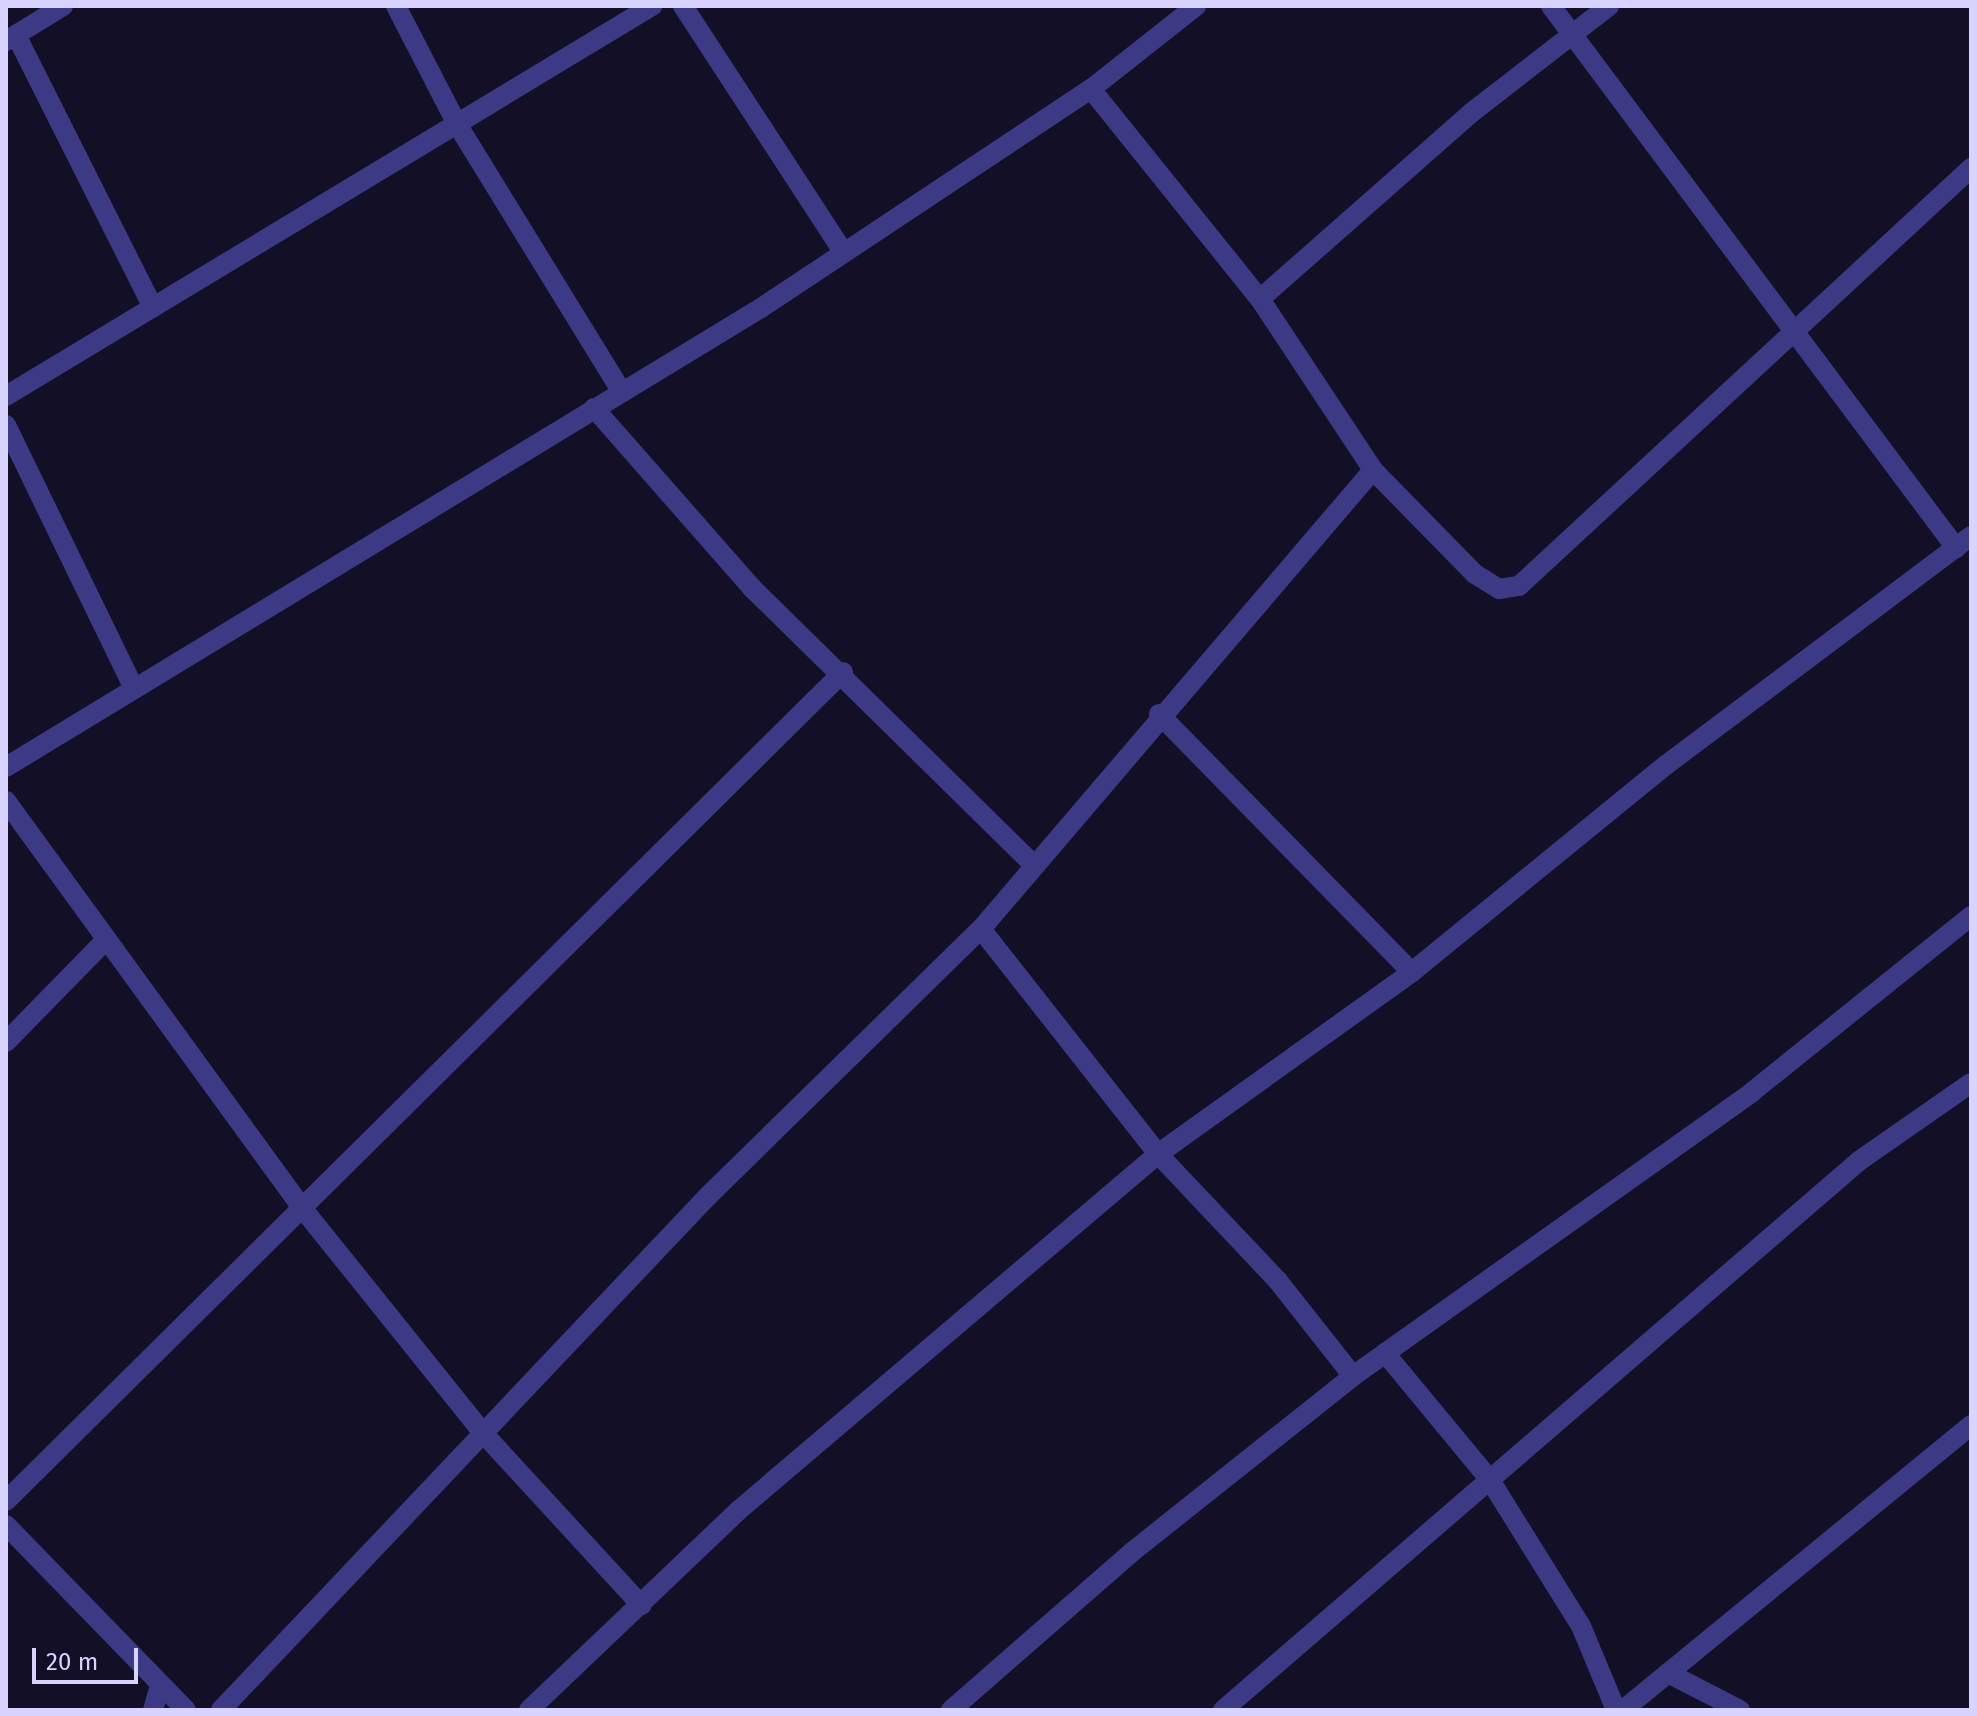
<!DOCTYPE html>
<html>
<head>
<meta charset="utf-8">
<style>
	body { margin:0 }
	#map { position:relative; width:1977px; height:1716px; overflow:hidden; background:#130f26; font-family:"Fira Sans",sans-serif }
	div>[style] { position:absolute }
	.minor>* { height:20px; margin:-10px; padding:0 10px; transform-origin:10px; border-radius:10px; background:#3d3a85 }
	span { translate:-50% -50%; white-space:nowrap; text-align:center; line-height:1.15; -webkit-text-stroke:7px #130f26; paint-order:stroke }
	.frame { position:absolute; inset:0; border:8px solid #d9d4ff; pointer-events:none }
	.scale { position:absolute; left:32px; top:1648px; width:106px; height:36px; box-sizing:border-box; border:4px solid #d9d4ff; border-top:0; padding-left:10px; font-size:24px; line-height:28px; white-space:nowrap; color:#d9d4ff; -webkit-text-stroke:6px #130f26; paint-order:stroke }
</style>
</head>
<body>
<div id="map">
	<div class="minor">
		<i style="left:396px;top:6px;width:133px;rotate:62.7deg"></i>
		<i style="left:457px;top:124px;width:315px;rotate:58.4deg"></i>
		<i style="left:683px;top:6px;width:293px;rotate:56.9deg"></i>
		<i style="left:1551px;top:6px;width:677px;rotate:53.23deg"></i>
		<i style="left:16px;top:35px;width:305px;rotate:63.3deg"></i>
		<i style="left:6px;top:41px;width:67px;rotate:-31.6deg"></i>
		<i style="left:1091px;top:89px;width:270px;rotate:51.2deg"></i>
		<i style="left:1260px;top:299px;width:205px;rotate:56.5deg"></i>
		<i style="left:1373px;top:470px;width:146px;rotate:45.6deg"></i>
		<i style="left:1475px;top:574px;width:28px;rotate:32deg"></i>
		<i style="left:1499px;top:589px;width:20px;rotate:-9deg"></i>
		<i style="left:1519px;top:586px;width:616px;rotate:-42.76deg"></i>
		<i style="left:1260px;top:299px;width:281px;rotate:-41.4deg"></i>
		<i style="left:1471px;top:113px;width:175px;rotate:-37.8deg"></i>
		<i style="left:6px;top:396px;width:755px;rotate:-31.12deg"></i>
		<i style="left:594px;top:408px;width:240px;rotate:48.7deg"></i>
		<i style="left:752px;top:588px;width:395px;rotate:44.5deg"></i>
		<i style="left:6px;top:425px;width:289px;rotate:64.1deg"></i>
		<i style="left:1159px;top:714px;width:361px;rotate:45.6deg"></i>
		<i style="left:6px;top:767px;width:884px;rotate:-31.3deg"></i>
		<i style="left:761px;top:308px;width:396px;rotate:-33.6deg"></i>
		<i style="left:1091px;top:89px;width:134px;rotate:-38.3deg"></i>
		<i style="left:6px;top:801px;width:505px;rotate:53.95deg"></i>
		<i style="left:303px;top:1209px;width:287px;rotate:51.2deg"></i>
		<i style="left:483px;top:1433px;width:234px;rotate:47.4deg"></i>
		<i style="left:981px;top:929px;width:286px;rotate:51.8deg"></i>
		<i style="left:1158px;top:1154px;width:175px;rotate:46.6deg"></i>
		<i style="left:1278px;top:1281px;width:121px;rotate:51.7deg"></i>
		<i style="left:6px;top:1042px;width:144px;rotate:-45.6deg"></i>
		<i style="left:1385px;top:1353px;width:165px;rotate:50.4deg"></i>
		<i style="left:1490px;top:1480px;width:172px;rotate:58.1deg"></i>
		<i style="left:1581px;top:1626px;width:91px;rotate:67.4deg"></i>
		<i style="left:6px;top:1501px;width:1178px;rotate:-44.72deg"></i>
		<i style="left:6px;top:1525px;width:258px;rotate:45.8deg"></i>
		<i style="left:1668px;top:1673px;width:81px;rotate:27.2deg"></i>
		<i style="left:153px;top:1710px;width:26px;rotate:-74deg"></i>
		<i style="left:221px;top:1710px;width:708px;rotate:-46.55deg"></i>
		<i style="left:708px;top:1196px;width:382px;rotate:-44.4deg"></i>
		<i style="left:981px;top:929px;width:604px;rotate:-49.5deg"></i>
		<i style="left:529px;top:1710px;width:290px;rotate:-43.6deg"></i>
		<i style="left:739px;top:1510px;width:550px;rotate:-40.35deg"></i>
		<i style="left:1158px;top:1154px;width:312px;rotate:-35.6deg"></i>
		<i style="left:1412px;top:972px;width:328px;rotate:-39.2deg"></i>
		<i style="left:1666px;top:765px;width:381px;rotate:-36.9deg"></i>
		<i style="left:951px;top:1710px;width:240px;rotate:-41.1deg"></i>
		<i style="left:1132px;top:1552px;width:283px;rotate:-38.5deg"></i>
		<i style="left:1353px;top:1376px;width:490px;rotate:-35.4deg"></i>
		<i style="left:1752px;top:1092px;width:281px;rotate:-38.8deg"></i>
		<i style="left:1223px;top:1710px;width:840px;rotate:-40.8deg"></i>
		<i style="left:1859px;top:1161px;width:136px;rotate:-34.9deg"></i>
		<i style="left:1623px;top:1710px;width:450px;rotate:-39.3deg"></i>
	</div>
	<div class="frame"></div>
	<div class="scale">20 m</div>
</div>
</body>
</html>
